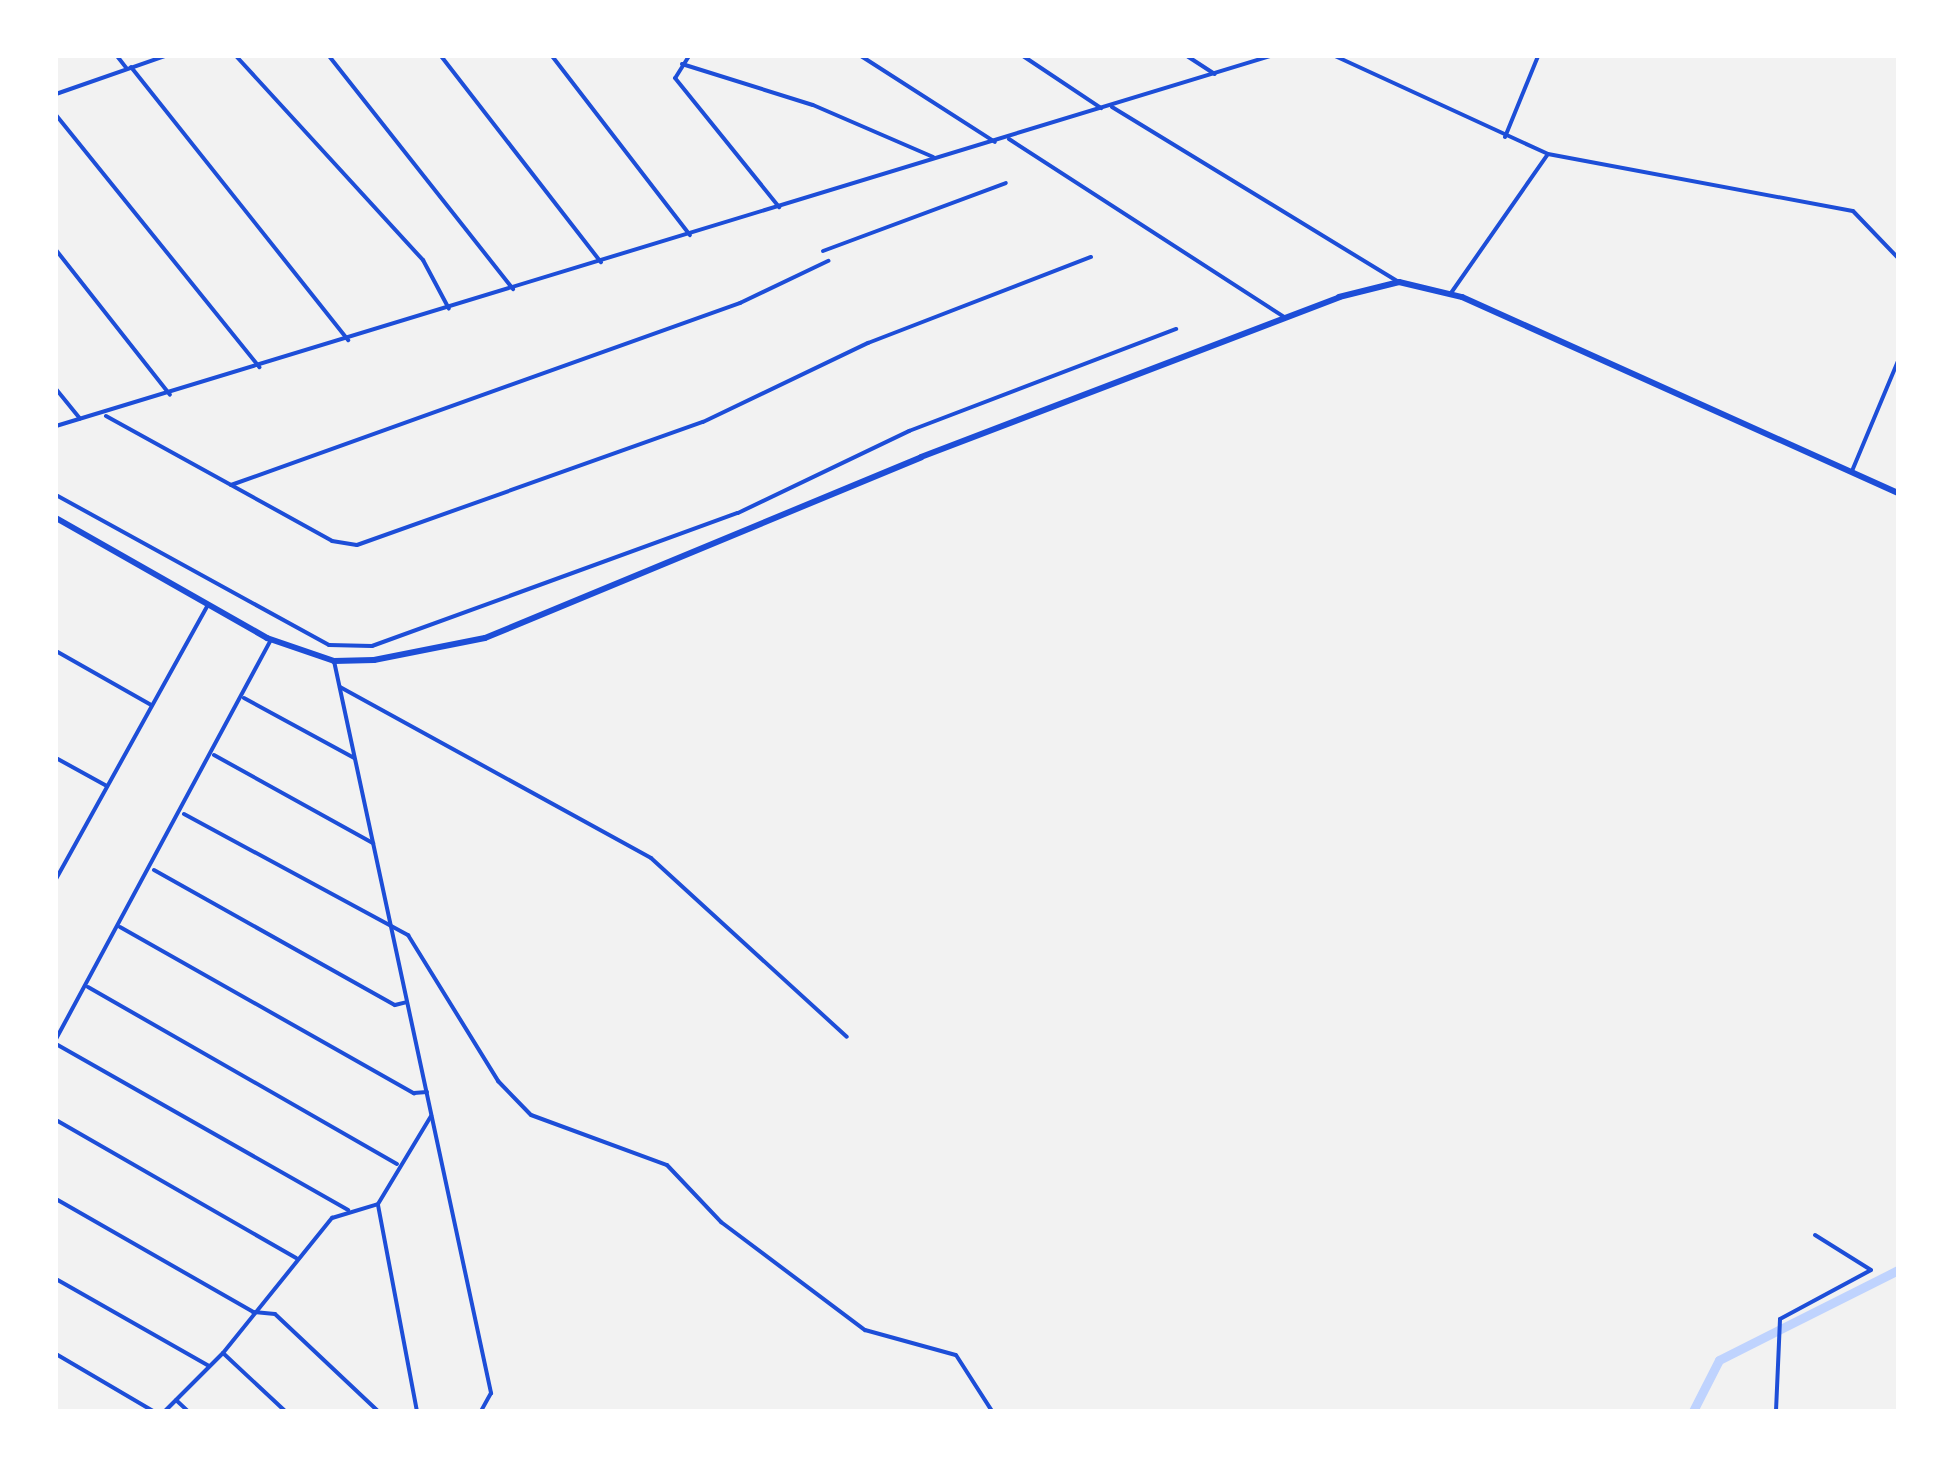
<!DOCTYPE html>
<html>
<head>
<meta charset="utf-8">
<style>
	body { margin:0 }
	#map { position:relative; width:1954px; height:1467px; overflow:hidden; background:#f2f2f2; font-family:Ubuntu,sans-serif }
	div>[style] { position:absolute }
	.canal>* { height:9px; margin:-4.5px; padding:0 4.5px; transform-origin:4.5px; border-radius:4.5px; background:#bfd3fe }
	.minor>* { height:4px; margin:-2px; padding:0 2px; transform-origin:2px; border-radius:2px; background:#1d4ed8 }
	.secondary>* { height:6px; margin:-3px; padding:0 3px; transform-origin:3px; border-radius:3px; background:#1d4ed8 }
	span { translate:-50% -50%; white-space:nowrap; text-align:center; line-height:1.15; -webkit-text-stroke:7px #fff; paint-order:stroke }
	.frame { position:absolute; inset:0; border:58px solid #fff; pointer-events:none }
</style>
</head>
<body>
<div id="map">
	<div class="canal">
		<i style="left:1693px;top:1411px;width:57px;rotate:-63deg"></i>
		<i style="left:1719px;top:1360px;width:200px;rotate:-26.7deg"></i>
	</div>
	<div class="minor">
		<i style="left:117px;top:56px;width:16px;rotate:52deg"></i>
		<i style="left:236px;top:56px;width:277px;rotate:47.5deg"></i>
		<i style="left:423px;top:260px;width:55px;rotate:62deg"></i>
		<i style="left:329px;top:56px;width:297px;rotate:51.7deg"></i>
		<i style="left:441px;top:56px;width:261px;rotate:52.2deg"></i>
		<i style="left:552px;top:56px;width:226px;rotate:52.4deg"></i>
		<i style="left:689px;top:56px;width:26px;rotate:122deg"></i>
		<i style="left:675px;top:78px;width:166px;rotate:51.1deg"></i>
		<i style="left:861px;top:56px;width:159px;rotate:32.7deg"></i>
		<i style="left:1023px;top:56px;width:94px;rotate:33.7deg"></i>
		<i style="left:1187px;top:56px;width:33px;rotate:33deg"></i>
		<i style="left:1335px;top:56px;width:234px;rotate:24.7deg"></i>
		<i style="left:1548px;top:154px;width:310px;rotate:10.6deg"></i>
		<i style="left:1853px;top:211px;width:65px;rotate:46.2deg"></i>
		<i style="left:682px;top:64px;width:137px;rotate:17.4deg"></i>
		<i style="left:813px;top:105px;width:131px;rotate:23.4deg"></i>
		<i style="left:131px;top:67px;width:349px;rotate:51.5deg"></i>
		<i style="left:56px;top:94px;width:115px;rotate:-19.2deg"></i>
		<i style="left:1112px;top:107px;width:334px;rotate:31.4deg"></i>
		<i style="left:56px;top:115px;width:324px;rotate:51.1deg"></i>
		<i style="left:1505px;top:137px;width:87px;rotate:-67.8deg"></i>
		<i style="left:1009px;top:139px;width:328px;rotate:32.9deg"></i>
		<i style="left:56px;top:250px;width:184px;rotate:51.8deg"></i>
		<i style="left:823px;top:251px;width:195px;rotate:-20.4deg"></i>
		<i style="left:1451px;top:293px;width:169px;rotate:-55.1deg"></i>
		<i style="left:56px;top:389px;width:38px;rotate:51deg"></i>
		<i style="left:106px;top:416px;width:258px;rotate:28.9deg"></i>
		<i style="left:332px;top:541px;width:25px;rotate:9deg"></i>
		<i style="left:357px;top:545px;width:367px;rotate:-19.6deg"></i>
		<i style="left:703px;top:422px;width:183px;rotate:-25.6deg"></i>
		<i style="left:868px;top:343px;width:239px;rotate:-21.1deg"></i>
		<i style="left:56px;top:426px;width:1269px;rotate:-16.95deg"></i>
		<i style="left:1852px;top:471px;width:119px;rotate:-67.3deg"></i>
		<i style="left:231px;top:485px;width:541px;rotate:-19.68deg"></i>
		<i style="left:740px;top:303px;width:98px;rotate:-25.5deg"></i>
		<i style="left:56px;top:495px;width:311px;rotate:28.8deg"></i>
		<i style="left:329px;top:645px;width:43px;rotate:1.3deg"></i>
		<i style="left:372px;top:646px;width:389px;rotate:-20deg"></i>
		<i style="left:738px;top:513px;width:190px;rotate:-25.6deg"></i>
		<i style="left:909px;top:431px;width:286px;rotate:-20.9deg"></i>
		<i style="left:56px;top:651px;width:109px;rotate:29.6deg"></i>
		<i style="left:334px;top:661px;width:749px;rotate:77.89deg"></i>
		<i style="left:491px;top:1393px;width:21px;rotate:119deg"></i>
		<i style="left:340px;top:687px;width:355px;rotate:28.8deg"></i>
		<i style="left:651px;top:858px;width:265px;rotate:42.4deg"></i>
		<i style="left:244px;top:698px;width:125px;rotate:28.6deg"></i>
		<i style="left:214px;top:755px;width:182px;rotate:29deg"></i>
		<i style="left:56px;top:758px;width:58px;rotate:28.8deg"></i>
		<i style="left:184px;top:814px;width:255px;rotate:28.4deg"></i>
		<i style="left:408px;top:935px;width:172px;rotate:58.3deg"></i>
		<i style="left:498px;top:1081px;width:47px;rotate:45.9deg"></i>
		<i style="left:531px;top:1115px;width:145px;rotate:20.2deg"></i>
		<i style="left:667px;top:1165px;width:79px;rotate:46.5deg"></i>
		<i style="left:721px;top:1222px;width:180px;rotate:36.9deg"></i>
		<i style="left:865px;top:1330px;width:94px;rotate:15.4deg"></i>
		<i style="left:956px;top:1355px;width:67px;rotate:57.3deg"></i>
		<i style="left:154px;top:870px;width:276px;rotate:29.3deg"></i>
		<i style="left:395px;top:1005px;width:12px;rotate:-14deg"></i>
		<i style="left:56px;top:879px;width:313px;rotate:-61deg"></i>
		<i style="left:120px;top:927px;width:338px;rotate:29.5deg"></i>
		<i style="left:414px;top:1093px;width:13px;rotate:-4deg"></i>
		<i style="left:88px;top:987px;width:356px;rotate:29.8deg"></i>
		<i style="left:56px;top:1039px;width:453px;rotate:-61.7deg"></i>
		<i style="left:56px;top:1044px;width:336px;rotate:29.6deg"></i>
		<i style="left:56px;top:1120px;width:277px;rotate:29.9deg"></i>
		<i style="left:56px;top:1199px;width:227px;rotate:29.8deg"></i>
		<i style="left:253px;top:1312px;width:22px;rotate:5deg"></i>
		<i style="left:275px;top:1314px;width:141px;rotate:43.3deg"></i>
		<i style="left:378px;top:1205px;width:210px;rotate:79.3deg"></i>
		<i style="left:56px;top:1279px;width:176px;rotate:29.6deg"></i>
		<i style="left:223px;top:1353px;width:85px;rotate:43.1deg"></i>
		<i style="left:56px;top:1354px;width:113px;rotate:30.4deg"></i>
		<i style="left:176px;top:1400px;width:16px;rotate:43deg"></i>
		<i style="left:165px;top:1411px;width:82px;rotate:-45deg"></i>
		<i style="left:223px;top:1353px;width:174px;rotate:-51.1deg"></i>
		<i style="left:332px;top:1218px;width:48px;rotate:-16.9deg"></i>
		<i style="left:378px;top:1204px;width:103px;rotate:-58.9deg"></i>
		<i style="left:1776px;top:1411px;width:92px;rotate:-87.5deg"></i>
		<i style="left:1780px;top:1319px;width:103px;rotate:-28.3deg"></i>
		<i style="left:1871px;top:1270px;width:66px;rotate:-148deg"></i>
	</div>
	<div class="secondary">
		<i style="left:56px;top:518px;width:243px;rotate:29.6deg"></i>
		<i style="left:267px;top:638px;width:71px;rotate:18.9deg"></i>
		<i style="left:334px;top:661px;width:40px;rotate:-1.4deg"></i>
		<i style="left:374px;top:660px;width:113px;rotate:-11.2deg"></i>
		<i style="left:485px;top:638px;width:472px;rotate:-22.5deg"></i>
		<i style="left:921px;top:457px;width:448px;rotate:-20.9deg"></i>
		<i style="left:1339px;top:297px;width:62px;rotate:-14deg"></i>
		<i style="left:1399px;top:282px;width:65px;rotate:13.4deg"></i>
		<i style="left:1462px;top:297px;width:478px;rotate:24.2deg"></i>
	</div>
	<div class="frame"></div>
</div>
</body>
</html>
